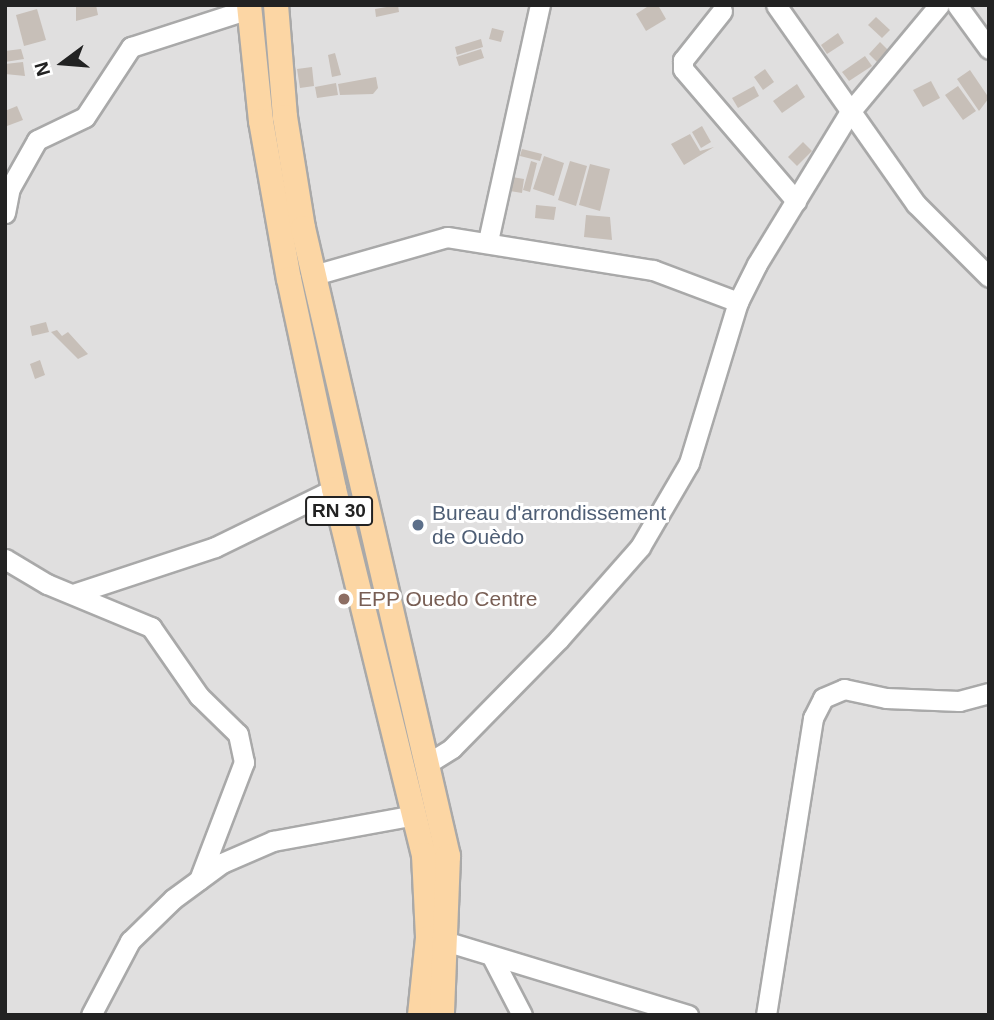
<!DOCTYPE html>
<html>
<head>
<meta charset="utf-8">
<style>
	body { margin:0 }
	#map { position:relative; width:994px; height:1020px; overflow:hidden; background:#f2efe9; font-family:Arial,sans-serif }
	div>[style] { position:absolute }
	.residential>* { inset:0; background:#e0dfdf }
	.building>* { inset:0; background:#c7bfb8 }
	.roads { filter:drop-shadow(2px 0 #a9a9a9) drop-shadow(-2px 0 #a9a9a9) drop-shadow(0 2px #a9a9a9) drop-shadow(0 -2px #a9a9a9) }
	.minor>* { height:19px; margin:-9.5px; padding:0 9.5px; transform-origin:9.5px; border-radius:9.5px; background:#fff }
	.major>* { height:24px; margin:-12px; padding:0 12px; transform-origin:12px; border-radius:12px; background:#fcd6a4 }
	.dots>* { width:19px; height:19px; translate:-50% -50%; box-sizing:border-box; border:4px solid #fff; border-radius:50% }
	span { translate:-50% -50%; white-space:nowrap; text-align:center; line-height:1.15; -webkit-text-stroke:6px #fff; paint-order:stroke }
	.shield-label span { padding:2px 5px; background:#fff; border:2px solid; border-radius:5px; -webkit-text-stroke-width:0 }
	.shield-label { font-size:19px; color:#222; font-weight:700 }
	.service-label { font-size:21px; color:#4e5e75 }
	.left { translate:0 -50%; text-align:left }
	.education-label { font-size:21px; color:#785e54 }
	.frame { position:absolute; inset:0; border:7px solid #222; pointer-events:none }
	.north { position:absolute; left:28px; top:28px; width:70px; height:70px; -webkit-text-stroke:5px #fff; paint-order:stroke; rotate:254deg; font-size:19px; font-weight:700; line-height:28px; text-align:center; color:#222 }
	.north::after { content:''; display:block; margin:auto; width:24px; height:32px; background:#222; clip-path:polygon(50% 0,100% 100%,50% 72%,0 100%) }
</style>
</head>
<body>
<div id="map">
	<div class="residential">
		<i style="clip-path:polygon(5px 5px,989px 5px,989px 1015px,5px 1015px)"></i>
	</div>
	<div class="building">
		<i style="clip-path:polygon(76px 5px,96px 5px,98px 15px,76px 21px)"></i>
		<i style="clip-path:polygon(398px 5px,399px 12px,376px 17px,375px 9px)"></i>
		<i style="clip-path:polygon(650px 5px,658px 5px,666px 19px,646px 31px,636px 14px)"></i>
		<i style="clip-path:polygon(37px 9px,46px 40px,24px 46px,16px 15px)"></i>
		<i style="clip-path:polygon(876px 17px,890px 30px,882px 38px,868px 25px)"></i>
		<i style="clip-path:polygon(492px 28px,504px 31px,501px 42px,489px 39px)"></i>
		<i style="clip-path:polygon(838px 33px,844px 43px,827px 54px,821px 45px)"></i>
		<i style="clip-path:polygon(481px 39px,483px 47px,457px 55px,455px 47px)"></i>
		<i style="clip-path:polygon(880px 42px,889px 51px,878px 63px,869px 54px)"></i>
		<i style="clip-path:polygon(21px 49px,24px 59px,5px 62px,5px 51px)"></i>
		<i style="clip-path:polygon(481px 49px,484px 58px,459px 66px,456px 57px)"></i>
		<i style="clip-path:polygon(335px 53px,341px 75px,332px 77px,328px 55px)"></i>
		<i style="clip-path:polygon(865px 56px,872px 66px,849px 81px,842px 72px)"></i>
		<i style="clip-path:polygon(23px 62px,25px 76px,5px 74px,5px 64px)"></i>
		<i style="clip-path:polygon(312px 67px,314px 86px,300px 88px,297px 69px)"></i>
		<i style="clip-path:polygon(765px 69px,774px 82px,763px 90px,754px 77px)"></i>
		<i style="clip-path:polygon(970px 70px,989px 98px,979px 111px,957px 79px)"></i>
		<i style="clip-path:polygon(376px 77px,378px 88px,373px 94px,340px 95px,338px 84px)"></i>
		<i style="clip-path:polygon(931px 81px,940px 98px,923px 107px,913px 90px)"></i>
		<i style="clip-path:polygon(336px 83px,338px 95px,317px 98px,315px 87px)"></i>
		<i style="clip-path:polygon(797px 84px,805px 97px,782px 113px,773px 101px)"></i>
		<i style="clip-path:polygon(754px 86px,759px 96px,738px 108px,732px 98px)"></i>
		<i style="clip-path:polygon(958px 86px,976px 111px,963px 120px,945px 95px)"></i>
		<i style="clip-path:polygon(17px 106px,23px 120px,7px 126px,5px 111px)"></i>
		<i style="clip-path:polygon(702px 126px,711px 142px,701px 148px,692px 132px)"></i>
		<i style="clip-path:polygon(690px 134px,700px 151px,714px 147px,684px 165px,671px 144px)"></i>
		<i style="clip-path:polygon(803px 142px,812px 151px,797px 166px,788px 157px)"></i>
		<i style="clip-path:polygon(522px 149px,542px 154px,540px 161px,520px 156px)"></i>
		<i style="clip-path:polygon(544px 156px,564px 163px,554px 196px,533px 189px)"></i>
		<i style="clip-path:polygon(531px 161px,537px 163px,530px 192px,523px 190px)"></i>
		<i style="clip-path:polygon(570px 161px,587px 166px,576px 206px,558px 200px)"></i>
		<i style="clip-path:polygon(590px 164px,610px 169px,600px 211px,579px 205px)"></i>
		<i style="clip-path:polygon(512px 177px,524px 179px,522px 193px,510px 191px)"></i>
		<i style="clip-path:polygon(536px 205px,556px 207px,554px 220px,535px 218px)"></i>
		<i style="clip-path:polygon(586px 215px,610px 217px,612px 240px,584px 237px)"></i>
		<i style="clip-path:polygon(46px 322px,49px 332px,32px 336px,30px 326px)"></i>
		<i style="clip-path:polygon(57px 330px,62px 336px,68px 332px,88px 354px,78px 359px,51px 332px)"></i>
		<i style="clip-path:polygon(40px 360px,45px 375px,35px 379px,30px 364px)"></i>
	</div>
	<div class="roads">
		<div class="minor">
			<i style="left:776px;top:5px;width:243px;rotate:54.9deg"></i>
			<i style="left:916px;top:204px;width:103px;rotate:45deg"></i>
			<i style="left:957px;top:5px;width:54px;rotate:54deg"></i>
			<i style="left:722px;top:11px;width:63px;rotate:128.5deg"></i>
			<i style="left:683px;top:60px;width:9px;rotate:90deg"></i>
			<i style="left:683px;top:69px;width:174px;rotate:49.4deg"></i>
			<i style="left:5px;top:213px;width:25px;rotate:-79deg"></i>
			<i style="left:10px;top:188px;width:55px;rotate:-60.6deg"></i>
			<i style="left:37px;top:140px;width:53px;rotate:-25.6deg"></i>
			<i style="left:85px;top:117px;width:84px;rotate:-56.7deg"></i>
			<i style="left:131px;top:47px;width:124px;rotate:-17.9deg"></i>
			<i style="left:488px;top:241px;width:242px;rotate:-77.6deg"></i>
			<i style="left:314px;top:275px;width:138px;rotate:-15.9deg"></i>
			<i style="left:447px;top:237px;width:209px;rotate:9.1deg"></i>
			<i style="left:653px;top:270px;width:91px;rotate:20.6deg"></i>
			<i style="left:5px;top:559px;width:49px;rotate:30.8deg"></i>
			<i style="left:47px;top:584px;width:113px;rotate:22.5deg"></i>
			<i style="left:151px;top:627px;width:84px;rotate:55.2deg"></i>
			<i style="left:199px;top:696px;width:54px;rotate:44.3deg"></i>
			<i style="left:238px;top:734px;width:29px;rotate:78deg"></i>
			<i style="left:244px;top:762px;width:126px;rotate:110.9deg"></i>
			<i style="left:76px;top:593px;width:146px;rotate:-18.3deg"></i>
			<i style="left:215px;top:547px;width:132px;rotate:-26deg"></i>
			<i style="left:430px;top:762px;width:26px;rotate:-32deg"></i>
			<i style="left:452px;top:748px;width:153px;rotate:-45.5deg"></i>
			<i style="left:559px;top:639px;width:123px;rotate:-48.6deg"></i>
			<i style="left:640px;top:547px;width:97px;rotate:-59.7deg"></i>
			<i style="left:689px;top:463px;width:168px;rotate:-73.1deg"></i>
			<i style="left:738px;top:302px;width:42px;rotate:-63.4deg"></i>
			<i style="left:757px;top:264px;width:177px;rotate:-58.6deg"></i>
			<i style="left:849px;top:113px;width:141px;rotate:-50.2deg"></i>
			<i style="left:448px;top:942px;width:251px;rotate:16.9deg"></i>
			<i style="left:493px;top:959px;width:63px;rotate:62.6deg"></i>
			<i style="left:91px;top:1015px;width:84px;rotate:-62.2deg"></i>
			<i style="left:130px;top:941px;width:60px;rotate:-44.3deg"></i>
			<i style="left:173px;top:899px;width:61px;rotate:-36.3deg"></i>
			<i style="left:222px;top:863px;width:56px;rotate:-23.3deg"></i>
			<i style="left:273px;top:841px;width:144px;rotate:-10.4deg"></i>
			<i style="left:766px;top:1015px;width:301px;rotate:-81deg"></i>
			<i style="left:813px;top:718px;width:22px;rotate:-63deg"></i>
			<i style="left:823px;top:698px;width:23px;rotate:-23deg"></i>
			<i style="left:844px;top:689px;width:43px;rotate:12.1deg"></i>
			<i style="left:886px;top:698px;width:73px;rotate:2.4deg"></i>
			<i style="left:959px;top:701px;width:31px;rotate:-15deg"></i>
		</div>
		<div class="major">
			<i style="left:249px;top:5px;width:117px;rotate:84.1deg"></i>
			<i style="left:261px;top:121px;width:160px;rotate:80deg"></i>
			<i style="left:289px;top:279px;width:215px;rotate:77.9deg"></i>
			<i style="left:334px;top:489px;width:377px;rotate:76.2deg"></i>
			<i style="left:424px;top:855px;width:83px;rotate:87.2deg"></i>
			<i style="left:428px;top:938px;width:77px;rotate:95.9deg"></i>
			<i style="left:276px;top:5px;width:112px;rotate:85.4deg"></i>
			<i style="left:285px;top:117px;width:112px;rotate:80.8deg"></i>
			<i style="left:303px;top:228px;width:645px;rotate:77deg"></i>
			<i style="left:448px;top:856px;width:159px;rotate:92.2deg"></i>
		</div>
	</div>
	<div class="dots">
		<i style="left:418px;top:525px;background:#5c6f8a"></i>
		<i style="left:344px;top:599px;background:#8d6e63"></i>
	</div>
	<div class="shield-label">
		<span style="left:339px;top:511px">RN 30</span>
	</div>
	<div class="service-label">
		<span class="left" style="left:432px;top:525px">Bureau d'arrondissement<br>de Ouèdo</span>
	</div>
	<div class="education-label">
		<span class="left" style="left:358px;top:599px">EPP Ouedo Centre</span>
	</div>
	<div class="frame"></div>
	<div class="north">N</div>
</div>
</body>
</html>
